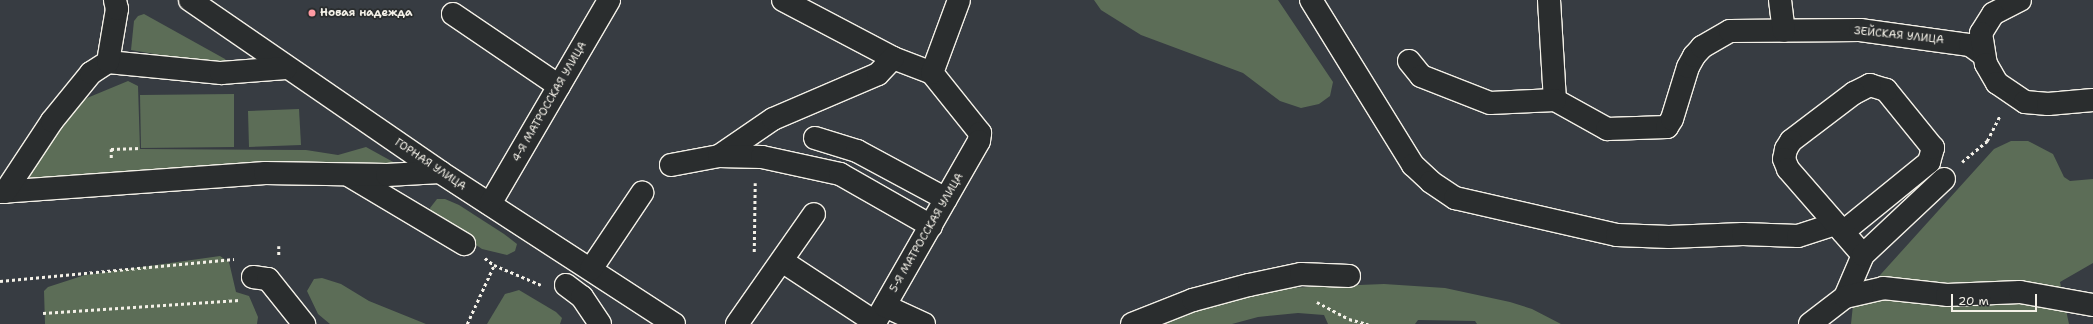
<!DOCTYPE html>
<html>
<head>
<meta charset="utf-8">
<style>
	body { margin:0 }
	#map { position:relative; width:2093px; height:324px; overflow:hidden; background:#373c42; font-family:"Shantell Sans",sans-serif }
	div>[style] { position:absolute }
	.green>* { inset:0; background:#5c6d57 }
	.path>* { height:2.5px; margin-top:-1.25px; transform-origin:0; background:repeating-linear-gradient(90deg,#f4f1e8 0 3px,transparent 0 6px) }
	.roads { filter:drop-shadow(1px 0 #f4f1e8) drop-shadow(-1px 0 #f4f1e8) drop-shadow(0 1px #f4f1e8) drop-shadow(0 -1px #f4f1e8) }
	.minor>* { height:22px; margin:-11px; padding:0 11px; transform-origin:11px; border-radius:11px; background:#2a2d2e }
	.dots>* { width:11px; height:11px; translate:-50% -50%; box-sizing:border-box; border:2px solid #2a2d2e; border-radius:50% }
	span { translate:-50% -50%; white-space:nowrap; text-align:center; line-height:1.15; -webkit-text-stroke:3.5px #2a2d2e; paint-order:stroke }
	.poi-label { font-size:11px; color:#f4f1e8; font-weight:700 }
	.left { translate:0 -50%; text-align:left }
	.street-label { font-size:11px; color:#f4f1e8 }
	.scale { position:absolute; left:1951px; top:294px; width:86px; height:18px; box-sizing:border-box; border:2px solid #f4f1e8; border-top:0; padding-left:5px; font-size:12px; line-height:14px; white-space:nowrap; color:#f4f1e8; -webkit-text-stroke:3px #2a2d2e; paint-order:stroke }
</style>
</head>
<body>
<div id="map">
	<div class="green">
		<i style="clip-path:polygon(1094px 0,1278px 0,1333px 82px,1330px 96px,1319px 104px,1301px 108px,1280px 101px,1243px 73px,1141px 35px,1101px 10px)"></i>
		<i style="clip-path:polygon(144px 14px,225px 59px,227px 62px,224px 66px,131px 50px,134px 21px,138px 16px)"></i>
		<i style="clip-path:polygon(128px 81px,138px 86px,140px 149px,306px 150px,338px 155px,366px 147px,395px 163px,394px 167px,21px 181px,57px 124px,87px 98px)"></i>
		<i style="clip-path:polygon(234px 94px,234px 147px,141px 148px,140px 95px)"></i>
		<i style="clip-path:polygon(299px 109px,301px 145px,249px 147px,248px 111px)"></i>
		<i style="clip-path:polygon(2011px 141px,2028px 141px,2053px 154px,2064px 177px,2070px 181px,2093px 179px,2093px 263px,2060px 282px,2069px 324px,1851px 324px,1853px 305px,1994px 149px)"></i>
		<i style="clip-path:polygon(437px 199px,445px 199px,459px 205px,504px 234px,517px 244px,515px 251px,507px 255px,482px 249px,432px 215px,430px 208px)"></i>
		<i style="clip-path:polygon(220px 256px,229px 262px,236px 292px,249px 296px,258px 317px,257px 324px,45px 324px,44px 291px,48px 287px,85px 275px)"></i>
		<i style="clip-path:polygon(322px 278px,341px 284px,369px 301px,426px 324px,330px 324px,318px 314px,307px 291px,314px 279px)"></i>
		<i style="clip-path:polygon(1384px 284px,1445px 288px,1510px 302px,1532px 309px,1561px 324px,1477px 324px,1475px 321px,1418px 320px,1415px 324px,1328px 324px,1324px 315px,1298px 313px,1258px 317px,1232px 324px,1163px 324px,1203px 307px,1285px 288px)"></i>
		<i style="clip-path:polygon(519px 290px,556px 312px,562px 318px,560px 324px,487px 324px,505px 294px)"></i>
	</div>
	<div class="path">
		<i style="left:111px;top:158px;width:9px;rotate:-90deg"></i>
		<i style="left:111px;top:149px;width:30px;rotate:-2deg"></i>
		<i style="left:1962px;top:162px;width:33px;rotate:-40deg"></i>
		<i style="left:1987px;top:141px;width:28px;rotate:-63deg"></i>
		<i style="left:279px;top:246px;width:10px;rotate:90deg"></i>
		<i style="left:754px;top:252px;width:69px;rotate:-89.2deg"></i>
		<i style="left:485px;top:258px;width:11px;rotate:38deg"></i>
		<i style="left:494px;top:265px;width:51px;rotate:23.1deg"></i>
		<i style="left:0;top:281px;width:235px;rotate:-5.4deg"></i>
		<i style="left:1317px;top:302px;width:36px;rotate:28deg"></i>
		<i style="left:1349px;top:319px;width:20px;rotate:15deg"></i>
		<i style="left:43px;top:313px;width:197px;rotate:-3.8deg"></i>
		<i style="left:467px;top:324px;width:65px;rotate:-65.4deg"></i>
	</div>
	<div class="roads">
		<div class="minor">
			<i style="left:190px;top:0;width:303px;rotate:34.5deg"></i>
			<i style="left:440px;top:172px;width:279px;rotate:33deg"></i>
			<i style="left:783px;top:0;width:124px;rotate:27.8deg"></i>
			<i style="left:893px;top:58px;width:42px;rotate:21deg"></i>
			<i style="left:932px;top:73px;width:77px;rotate:51.3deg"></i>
			<i style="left:980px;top:133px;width:8px;rotate:97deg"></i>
			<i style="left:979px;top:141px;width:211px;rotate:119.8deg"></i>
			<i style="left:1311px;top:0;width:194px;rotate:58.3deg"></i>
			<i style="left:1413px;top:165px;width:25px;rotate:43deg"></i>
			<i style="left:1431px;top:182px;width:29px;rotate:34deg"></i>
			<i style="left:1455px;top:198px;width:166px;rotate:12.9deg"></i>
			<i style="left:1617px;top:235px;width:52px;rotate:2.2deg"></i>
			<i style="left:1669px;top:237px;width:74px;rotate:-2.3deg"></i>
			<i style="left:1743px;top:234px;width:55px;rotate:2.1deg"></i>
			<i style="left:1798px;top:236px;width:39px;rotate:-18deg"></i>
			<i style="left:1549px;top:0;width:100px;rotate:86.6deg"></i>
			<i style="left:1555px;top:100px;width:60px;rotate:29.1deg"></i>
			<i style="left:1607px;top:129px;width:60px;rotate:-1.9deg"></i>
			<i style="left:1667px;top:127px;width:9px;rotate:-58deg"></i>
			<i style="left:1672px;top:119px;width:54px;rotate:-72.9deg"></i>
			<i style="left:1688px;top:67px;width:13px;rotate:-61deg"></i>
			<i style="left:1694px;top:56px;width:12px;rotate:-48deg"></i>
			<i style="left:1702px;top:47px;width:32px;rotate:-30deg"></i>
			<i style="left:1730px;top:31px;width:130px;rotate:-0.4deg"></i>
			<i style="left:1860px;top:30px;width:111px;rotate:7.8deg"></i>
			<i style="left:1970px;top:45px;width:17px;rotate:36deg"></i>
			<i style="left:1780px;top:0;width:31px;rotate:83deg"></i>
			<i style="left:2020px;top:0;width:30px;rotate:153deg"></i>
			<i style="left:1993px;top:14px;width:22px;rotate:122deg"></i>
			<i style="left:1981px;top:33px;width:31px;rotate:81deg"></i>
			<i style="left:1986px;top:64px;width:22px;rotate:60deg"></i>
			<i style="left:1997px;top:83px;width:34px;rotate:34deg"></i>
			<i style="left:2025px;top:102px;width:23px;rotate:5deg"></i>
			<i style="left:2048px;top:104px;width:45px;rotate:-5.1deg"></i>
			<i style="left:453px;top:14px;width:128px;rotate:34.2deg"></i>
			<i style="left:1409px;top:61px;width:19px;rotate:51deg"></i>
			<i style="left:1421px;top:76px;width:74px;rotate:21.4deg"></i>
			<i style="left:1490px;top:103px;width:65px;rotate:-2.6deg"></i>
			<i style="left:108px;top:62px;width:114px;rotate:5.6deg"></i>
			<i style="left:221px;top:73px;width:65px;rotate:-4.4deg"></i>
			<i style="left:932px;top:73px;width:78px;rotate:-69.7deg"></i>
			<i style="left:815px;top:138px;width:44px;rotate:17.2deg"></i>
			<i style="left:857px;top:151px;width:101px;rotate:28.3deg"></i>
			<i style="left:719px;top:156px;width:65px;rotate:-34.4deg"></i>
			<i style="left:773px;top:119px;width:114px;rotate:-23.2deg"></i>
			<i style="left:878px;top:74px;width:22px;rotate:-47deg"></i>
			<i style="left:671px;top:165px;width:49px;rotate:-10.6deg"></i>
			<i style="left:719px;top:156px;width:43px;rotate:1.3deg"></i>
			<i style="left:762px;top:157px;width:80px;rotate:12.3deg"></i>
			<i style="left:840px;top:174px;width:105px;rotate:29.7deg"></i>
			<i style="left:350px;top:176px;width:133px;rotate:30.8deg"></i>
			<i style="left:0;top:192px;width:266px;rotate:-4.1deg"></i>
			<i style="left:265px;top:173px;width:122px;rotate:0.9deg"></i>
			<i style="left:387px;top:175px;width:53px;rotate:-3.2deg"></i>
			<i style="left:5px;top:192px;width:85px;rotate:-56.5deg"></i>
			<i style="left:52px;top:121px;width:62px;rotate:-50.9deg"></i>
			<i style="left:91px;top:73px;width:20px;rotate:-33deg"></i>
			<i style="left:108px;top:62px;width:54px;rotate:-80.4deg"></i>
			<i style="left:117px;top:9px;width:9px;rotate:-103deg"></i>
			<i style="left:490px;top:204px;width:236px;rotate:-59.7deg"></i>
			<i style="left:1843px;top:232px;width:111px;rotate:-39.1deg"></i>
			<i style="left:1929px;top:162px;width:15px;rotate:-74deg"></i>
			<i style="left:1933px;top:148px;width:75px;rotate:-129deg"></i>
			<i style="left:1886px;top:90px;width:17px;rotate:-163deg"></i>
			<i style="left:1870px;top:85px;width:18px;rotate:153deg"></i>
			<i style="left:1854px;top:93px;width:79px;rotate:142.7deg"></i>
			<i style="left:1791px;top:141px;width:9px;rotate:122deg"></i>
			<i style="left:1786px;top:149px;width:10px;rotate:101deg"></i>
			<i style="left:1784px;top:159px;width:11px;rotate:68deg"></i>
			<i style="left:1788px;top:169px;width:114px;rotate:48.9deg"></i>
			<i style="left:782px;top:261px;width:111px;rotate:33.3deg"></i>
			<i style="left:591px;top:269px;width:92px;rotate:-56.1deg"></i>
			<i style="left:253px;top:277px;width:15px;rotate:8deg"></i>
			<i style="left:268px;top:279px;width:58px;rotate:51.3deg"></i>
			<i style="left:566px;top:285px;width:20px;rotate:37deg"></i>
			<i style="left:582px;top:297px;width:32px;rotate:56deg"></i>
			<i style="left:1845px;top:297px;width:46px;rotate:-66.8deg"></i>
			<i style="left:1863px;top:255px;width:111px;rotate:-43.2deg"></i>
			<i style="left:885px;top:306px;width:43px;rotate:24.8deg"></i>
			<i style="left:737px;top:324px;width:134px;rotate:-55deg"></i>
			<i style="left:1132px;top:324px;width:66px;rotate:-21.5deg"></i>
			<i style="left:1193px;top:300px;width:58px;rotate:-15deg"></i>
			<i style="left:1249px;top:285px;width:53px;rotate:-11.9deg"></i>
			<i style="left:1301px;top:274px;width:48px;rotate:2.4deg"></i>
			<i style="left:1810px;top:324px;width:44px;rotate:-37.6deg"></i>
			<i style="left:1845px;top:297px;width:39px;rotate:-13deg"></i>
			<i style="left:1883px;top:288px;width:64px;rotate:6.2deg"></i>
			<i style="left:1947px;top:295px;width:73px;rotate:-2.4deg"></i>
			<i style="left:2020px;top:292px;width:74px;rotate:10.1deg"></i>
		</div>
	</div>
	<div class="dots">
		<i style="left:312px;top:13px;background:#ff9aa2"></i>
	</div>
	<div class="poi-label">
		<span class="left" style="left:320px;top:13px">Новая надежда</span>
	</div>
	<div class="street-label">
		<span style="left:1899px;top:36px;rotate:6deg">ЗЕЙСКАЯ УЛИЦА</span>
		<span style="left:550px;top:102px;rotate:-60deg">4-Я МАТРОССКАЯ УЛИЦА</span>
		<span style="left:430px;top:165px;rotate:34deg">ГОРНАЯ УЛИЦА</span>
		<span style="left:927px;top:233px;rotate:-60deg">5-Я МАТРОССКАЯ УЛИЦА</span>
	</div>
	<div class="scale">20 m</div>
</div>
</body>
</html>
